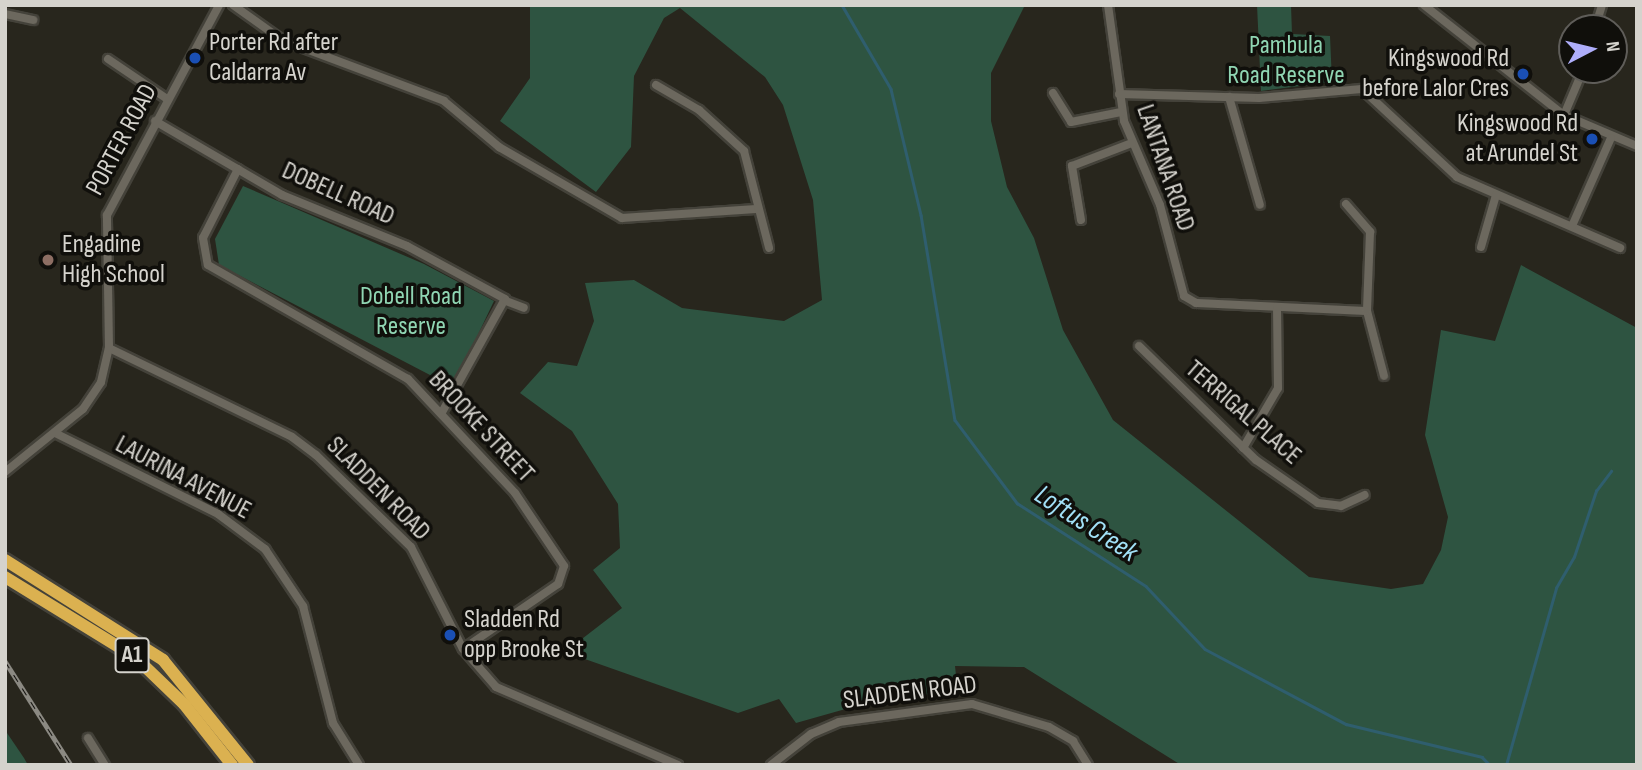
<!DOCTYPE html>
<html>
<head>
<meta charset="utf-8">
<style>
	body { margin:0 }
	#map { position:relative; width:1642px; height:770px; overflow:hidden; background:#28261d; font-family:"Sofia Sans Condensed",sans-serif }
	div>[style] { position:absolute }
	.green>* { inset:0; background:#2e5441 }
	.stream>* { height:2.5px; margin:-1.25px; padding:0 1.25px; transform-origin:1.25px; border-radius:1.25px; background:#2f5e6e }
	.roads { filter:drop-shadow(2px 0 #44423a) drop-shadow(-2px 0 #44423a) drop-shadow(0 2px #44423a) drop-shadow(0 -2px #44423a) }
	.minor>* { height:8px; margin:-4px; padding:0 4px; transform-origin:4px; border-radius:4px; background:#6c685e }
	.highway>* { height:12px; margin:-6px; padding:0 6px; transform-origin:6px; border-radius:6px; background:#dbb150 }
	.rail>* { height:5px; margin-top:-2.5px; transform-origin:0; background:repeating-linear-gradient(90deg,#100f0b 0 8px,#8b8982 0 16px); box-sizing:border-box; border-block:2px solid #8b8982 }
	.dots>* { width:19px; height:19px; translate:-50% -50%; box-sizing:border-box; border:4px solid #100f0b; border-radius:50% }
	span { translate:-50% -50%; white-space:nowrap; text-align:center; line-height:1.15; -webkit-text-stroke:7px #100f0b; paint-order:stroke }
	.shield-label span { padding:2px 5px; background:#100f0b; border:2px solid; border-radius:5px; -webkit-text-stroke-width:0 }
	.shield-label { font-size:24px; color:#d5d3cd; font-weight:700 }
	.poi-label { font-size:26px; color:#d5d3cd }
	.left { translate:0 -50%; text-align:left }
	.right { translate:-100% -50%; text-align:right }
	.park-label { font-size:26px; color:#90d6b3 }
	.street-label { font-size:26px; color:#d5d3cd }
	.water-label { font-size:28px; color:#a2e1f7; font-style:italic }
	.frame { position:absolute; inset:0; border:7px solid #d5d3cd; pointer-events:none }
	.north { position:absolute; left:1558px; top:14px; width:70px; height:70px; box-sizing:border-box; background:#100f0b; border:2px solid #5f5d59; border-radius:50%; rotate:83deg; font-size:19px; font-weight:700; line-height:28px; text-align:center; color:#d5d3cd }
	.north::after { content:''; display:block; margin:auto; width:24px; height:32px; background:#afaefa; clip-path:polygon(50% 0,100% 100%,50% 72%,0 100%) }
</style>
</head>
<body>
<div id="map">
	<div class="green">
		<i style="clip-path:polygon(530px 5px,1025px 5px,991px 73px,991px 121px,1007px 187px,1034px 238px,1063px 330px,1113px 420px,1309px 577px,1391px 589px,1423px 584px,1441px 550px,1448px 517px,1425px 435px,1441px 330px,1495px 341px,1521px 265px,1637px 328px,1637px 765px,1181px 765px,1024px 667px,955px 666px,958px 694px,895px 695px,796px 723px,779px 699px,738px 713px,565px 652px,622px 608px,593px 570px,620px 548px,618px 504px,572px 431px,520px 393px,548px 362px,577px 366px,594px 321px,585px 283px,634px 280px,682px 308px,784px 321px,822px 300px,813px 200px,783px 105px,765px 77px,680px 8px,664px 18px,634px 76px,631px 147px,596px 192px,500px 121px,530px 78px)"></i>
		<i style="clip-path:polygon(1257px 5px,1291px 5px,1292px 34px,1330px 36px,1332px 82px,1261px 91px)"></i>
		<i style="clip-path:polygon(243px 186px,424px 264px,494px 301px,453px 387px,219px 265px,215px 239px)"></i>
		<i style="clip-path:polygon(5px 730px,24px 758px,28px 765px,5px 765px)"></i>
	</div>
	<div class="stream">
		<i style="left:842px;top:5px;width:97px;rotate:59.7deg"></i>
		<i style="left:891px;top:89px;width:130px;rotate:76.6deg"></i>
		<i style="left:921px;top:215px;width:208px;rotate:80.6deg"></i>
		<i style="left:955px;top:420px;width:104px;rotate:53.2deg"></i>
		<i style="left:1017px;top:503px;width:153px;rotate:32.8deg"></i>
		<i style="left:1146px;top:586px;width:86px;rotate:46.9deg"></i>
		<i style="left:1205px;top:649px;width:160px;rotate:28deg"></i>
		<i style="left:1346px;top:724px;width:140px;rotate:13.6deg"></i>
		<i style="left:1482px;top:757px;width:11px;rotate:45deg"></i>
		<i style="left:1506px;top:765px;width:184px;rotate:-74.2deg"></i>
		<i style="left:1556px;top:588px;width:36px;rotate:-60deg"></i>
		<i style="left:1574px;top:557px;width:70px;rotate:-71.6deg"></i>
		<i style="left:1596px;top:491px;width:25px;rotate:-53deg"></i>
	</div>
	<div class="roads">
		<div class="minor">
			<i style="left:233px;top:5px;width:60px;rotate:35.5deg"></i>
			<i style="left:282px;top:40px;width:173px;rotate:20.6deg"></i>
			<i style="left:444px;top:101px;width:72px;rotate:39.9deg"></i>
			<i style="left:499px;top:147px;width:142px;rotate:30deg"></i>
			<i style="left:622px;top:218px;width:134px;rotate:-3.8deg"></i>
			<i style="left:1108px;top:5px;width:117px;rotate:82.1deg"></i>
			<i style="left:1124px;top:121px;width:91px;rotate:66.8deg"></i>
			<i style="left:1160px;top:205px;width:94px;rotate:75.2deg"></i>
			<i style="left:1184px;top:296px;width:14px;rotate:30deg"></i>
			<i style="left:1196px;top:303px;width:171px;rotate:2.7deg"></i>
			<i style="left:1367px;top:311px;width:67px;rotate:75.3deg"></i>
			<i style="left:1424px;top:5px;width:178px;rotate:38.2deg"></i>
			<i style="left:1564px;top:115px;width:79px;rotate:23deg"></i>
			<i style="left:5px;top:14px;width:29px;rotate:12deg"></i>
			<i style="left:1595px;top:28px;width:24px;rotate:-73deg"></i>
			<i style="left:108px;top:59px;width:71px;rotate:34.1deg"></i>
			<i style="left:656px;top:85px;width:50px;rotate:30.2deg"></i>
			<i style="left:699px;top:110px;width:61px;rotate:42.3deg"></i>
			<i style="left:744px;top:151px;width:100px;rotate:75.5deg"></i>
			<i style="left:1053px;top:93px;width:34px;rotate:58deg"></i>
			<i style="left:1071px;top:122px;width:51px;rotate:-11.3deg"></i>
			<i style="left:1119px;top:94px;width:140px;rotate:1.6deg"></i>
			<i style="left:1259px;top:98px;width:103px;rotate:-5deg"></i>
			<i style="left:1362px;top:89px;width:129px;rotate:42.8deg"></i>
			<i style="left:1457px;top:177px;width:178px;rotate:23.5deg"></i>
			<i style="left:1229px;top:97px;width:112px;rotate:74deg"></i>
			<i style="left:1564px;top:115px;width:49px;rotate:-67.1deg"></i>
			<i style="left:155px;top:121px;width:147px;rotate:30.2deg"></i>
			<i style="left:282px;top:195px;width:135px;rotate:22.2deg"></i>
			<i style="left:407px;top:246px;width:111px;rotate:28.4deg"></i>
			<i style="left:505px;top:299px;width:129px;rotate:119.1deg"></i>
			<i style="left:238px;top:169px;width:77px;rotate:116.9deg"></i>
			<i style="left:203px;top:238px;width:27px;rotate:80deg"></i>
			<i style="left:208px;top:265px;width:230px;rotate:29.7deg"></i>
			<i style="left:408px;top:379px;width:156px;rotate:46.8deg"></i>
			<i style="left:515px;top:493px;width:88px;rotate:56.1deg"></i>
			<i style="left:564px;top:566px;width:19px;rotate:108deg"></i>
			<i style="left:558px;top:584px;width:115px;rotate:145.6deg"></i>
			<i style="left:1346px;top:204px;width:37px;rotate:49deg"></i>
			<i style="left:1370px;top:232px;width:79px;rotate:92.2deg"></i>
			<i style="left:1081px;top:220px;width:55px;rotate:-99.5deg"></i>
			<i style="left:1072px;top:166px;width:64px;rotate:-21deg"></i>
			<i style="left:1572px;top:226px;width:96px;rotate:-66.1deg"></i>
			<i style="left:1481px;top:247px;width:54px;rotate:-73.9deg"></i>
			<i style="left:506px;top:301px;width:19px;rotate:21deg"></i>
			<i style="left:1139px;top:346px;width:163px;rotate:44.3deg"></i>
			<i style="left:1256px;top:460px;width:75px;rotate:34.7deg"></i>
			<i style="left:1318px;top:503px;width:23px;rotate:7deg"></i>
			<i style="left:1341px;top:506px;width:26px;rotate:-25deg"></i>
			<i style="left:109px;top:348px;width:203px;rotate:25.9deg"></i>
			<i style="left:292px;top:437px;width:30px;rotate:37deg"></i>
			<i style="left:316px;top:455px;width:132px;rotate:44.1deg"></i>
			<i style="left:411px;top:547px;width:114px;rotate:63deg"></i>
			<i style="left:463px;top:649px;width:50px;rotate:49deg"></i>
			<i style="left:496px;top:687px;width:198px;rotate:23.2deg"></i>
			<i style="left:55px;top:433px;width:182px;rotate:26.4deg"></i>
			<i style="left:218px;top:514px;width:59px;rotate:36.7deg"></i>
			<i style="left:265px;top:549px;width:69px;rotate:56.3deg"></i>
			<i style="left:303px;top:606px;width:121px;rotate:75.6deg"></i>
			<i style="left:333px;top:723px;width:49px;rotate:58.2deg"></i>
			<i style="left:1243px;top:448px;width:69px;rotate:-59.7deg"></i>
			<i style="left:1278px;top:388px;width:81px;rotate:-90.7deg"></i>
			<i style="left:5px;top:472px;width:100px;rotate:-38.9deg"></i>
			<i style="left:83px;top:409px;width:32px;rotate:-56deg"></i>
			<i style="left:101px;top:382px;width:35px;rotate:-77deg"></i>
			<i style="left:109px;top:348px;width:133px;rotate:-90.9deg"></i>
			<i style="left:107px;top:215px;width:238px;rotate:-61.9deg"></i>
			<i style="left:88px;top:738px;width:32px;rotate:58deg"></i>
			<i style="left:771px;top:765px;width:51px;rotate:-37.8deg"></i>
			<i style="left:811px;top:734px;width:30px;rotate:-23deg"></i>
			<i style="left:839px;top:722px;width:134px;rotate:-7.7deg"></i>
			<i style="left:972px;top:704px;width:80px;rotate:16.6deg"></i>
			<i style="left:1049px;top:727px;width:28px;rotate:30deg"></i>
			<i style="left:1073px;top:741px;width:28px;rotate:58deg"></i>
		</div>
		<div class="highway">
			<i style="left:5px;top:560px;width:187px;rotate:32.3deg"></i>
			<i style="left:163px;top:660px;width:135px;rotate:51deg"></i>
			<i style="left:5px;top:577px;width:153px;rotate:31.6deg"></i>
			<i style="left:135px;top:657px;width:68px;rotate:43.8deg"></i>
			<i style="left:184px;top:704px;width:78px;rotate:51.8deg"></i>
		</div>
	</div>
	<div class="rail">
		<i style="left:5px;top:661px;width:123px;rotate:57.6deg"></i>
	</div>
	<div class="dots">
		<i style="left:195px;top:58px;background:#1a4fb4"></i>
		<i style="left:1523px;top:74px;background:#1a4fb4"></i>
		<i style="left:1592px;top:139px;background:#1a4fb4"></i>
		<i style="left:48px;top:260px;background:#8d6e63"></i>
		<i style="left:450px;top:635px;background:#1a4fb4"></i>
	</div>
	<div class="shield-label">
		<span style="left:132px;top:655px">A1</span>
	</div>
	<div class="poi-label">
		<span class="left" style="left:209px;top:58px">Porter Rd after<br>Caldarra Av</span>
		<span class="right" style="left:1509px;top:74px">Kingswood Rd<br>before Lalor Cres</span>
		<span class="right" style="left:1578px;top:139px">Kingswood Rd<br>at Arundel St</span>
		<span class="left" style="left:62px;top:260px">Engadine<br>High School</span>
		<span class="left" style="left:464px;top:635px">Sladden Rd<br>opp Brooke St</span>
	</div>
	<div class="park-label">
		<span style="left:1286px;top:61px">Pambula<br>Road Reserve</span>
		<span style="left:411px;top:312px">Dobell Road<br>Reserve</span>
	</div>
	<div class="street-label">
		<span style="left:122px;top:140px;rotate:-62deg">PORTER ROAD</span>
		<span style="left:1165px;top:168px;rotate:71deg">LANTANA ROAD</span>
		<span style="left:338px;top:194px;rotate:24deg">DOBELL ROAD</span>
		<span style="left:1243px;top:413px;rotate:41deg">TERRIGAL PLACE</span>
		<span style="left:481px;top:427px;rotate:47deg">BROOKE STREET</span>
		<span style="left:183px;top:478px;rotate:28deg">LAURINA AVENUE</span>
		<span style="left:378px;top:489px;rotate:45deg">SLADDEN ROAD</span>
		<span style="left:910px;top:693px;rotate:-7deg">SLADDEN ROAD</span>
	</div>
	<div class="water-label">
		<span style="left:1086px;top:524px;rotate:33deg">Loftus Creek</span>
	</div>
	<div class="frame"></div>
	<div class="north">N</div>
</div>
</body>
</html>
